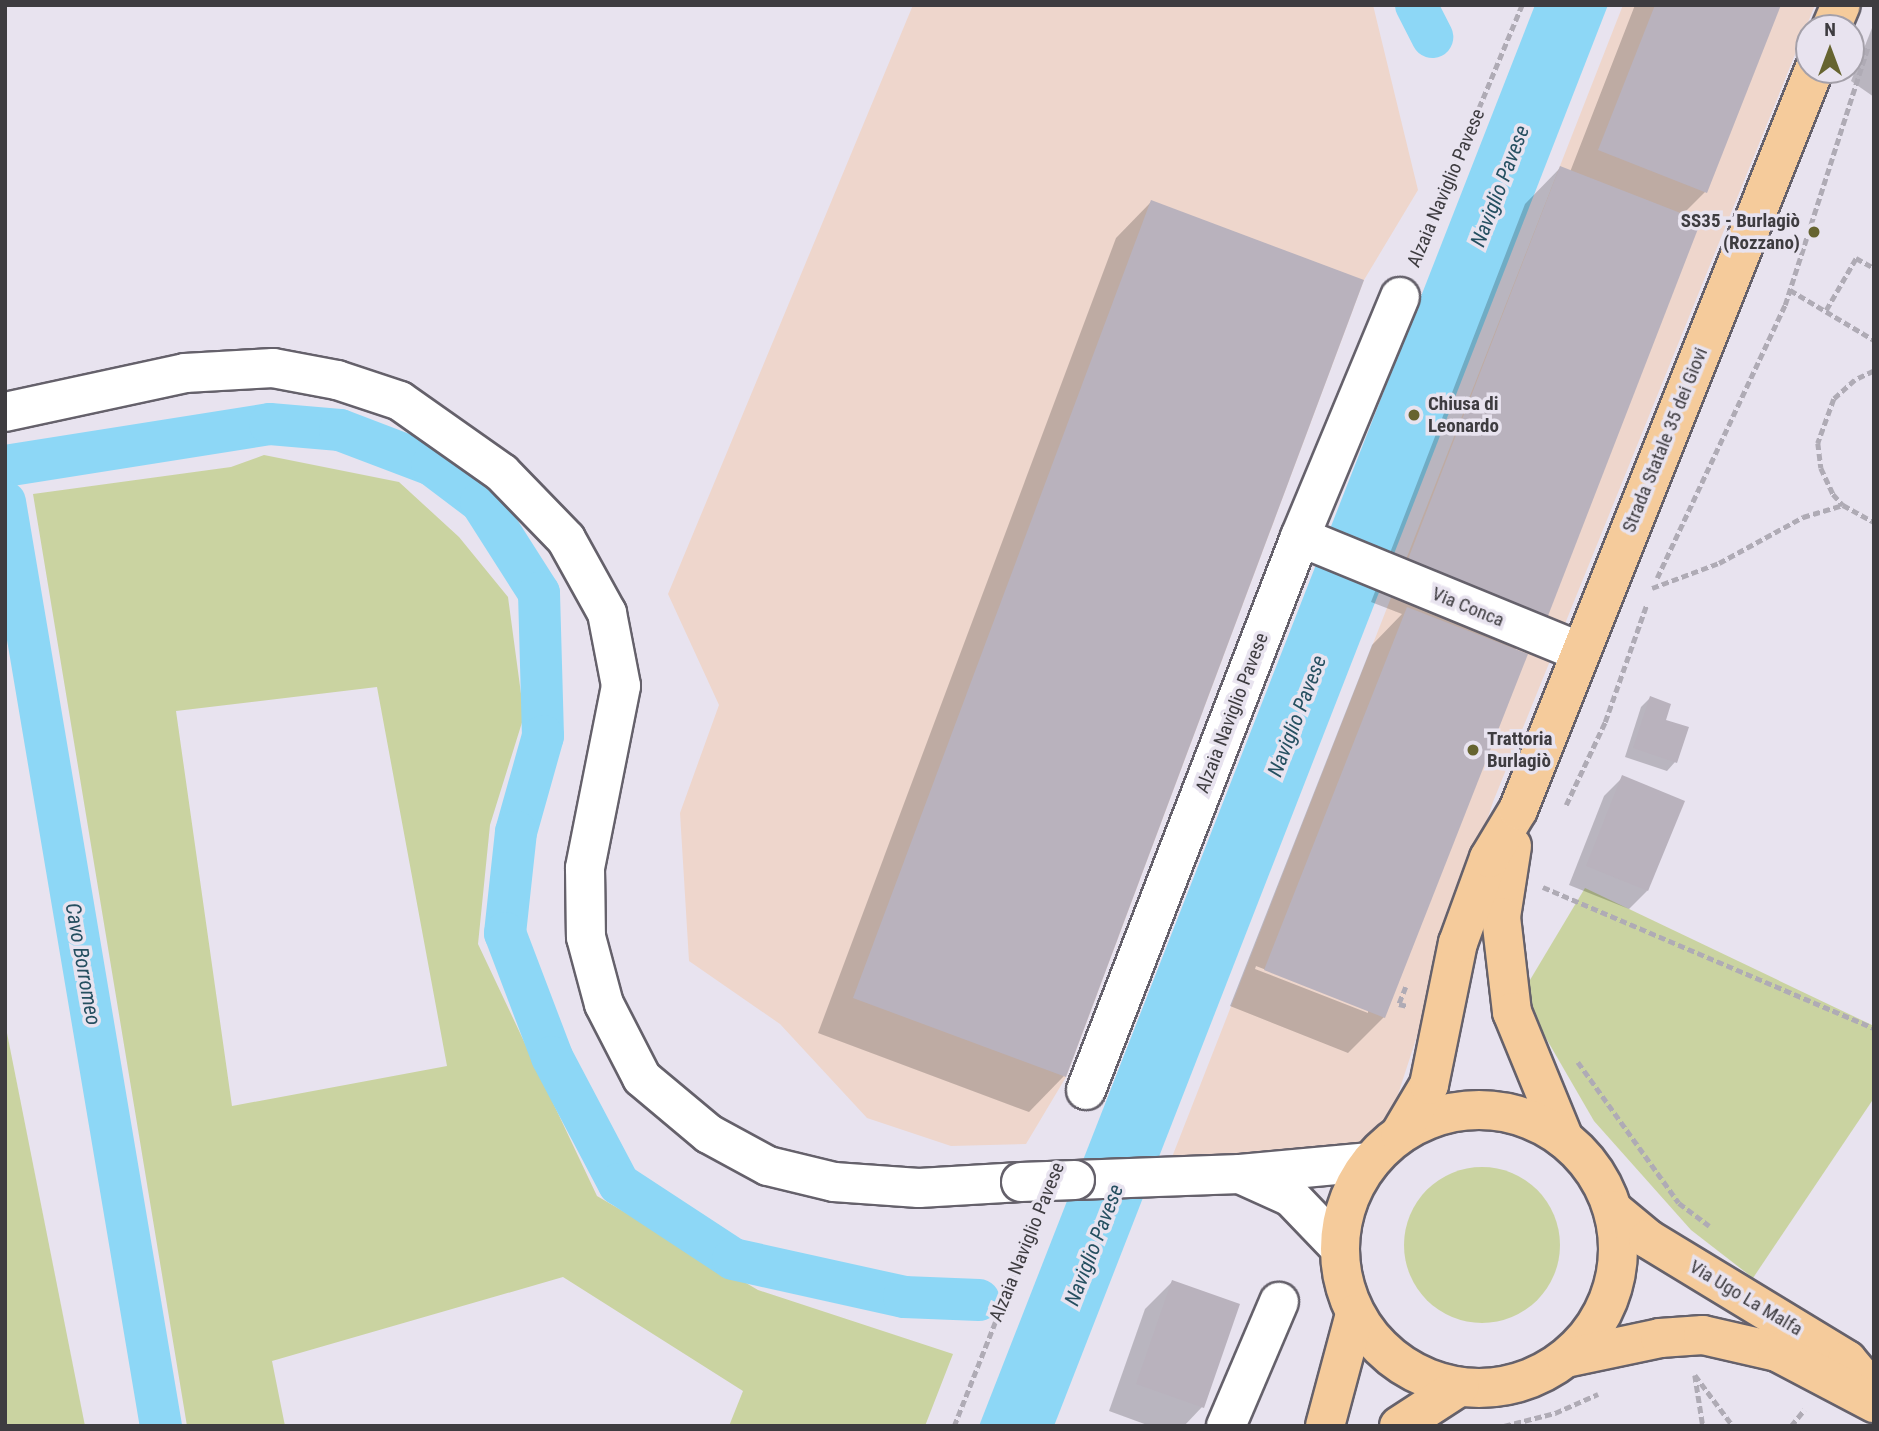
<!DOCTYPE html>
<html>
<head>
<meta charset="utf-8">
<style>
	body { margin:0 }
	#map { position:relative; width:1879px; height:1431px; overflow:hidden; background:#e8e3ef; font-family:"Roboto Condensed",sans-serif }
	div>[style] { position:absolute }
	.industrial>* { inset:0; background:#eed6cc }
	.green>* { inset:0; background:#cad3a1 }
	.round { border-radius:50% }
	.water>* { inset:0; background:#8dd7f6 }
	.shadow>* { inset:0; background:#0003 }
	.canal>* { height:42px; margin:-21px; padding:0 21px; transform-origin:21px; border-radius:21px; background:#8dd7f6 }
	.building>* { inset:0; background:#b9b2bd }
	.path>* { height:4.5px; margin-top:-2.25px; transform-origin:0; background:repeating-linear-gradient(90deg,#afabb5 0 7px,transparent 0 10.5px) }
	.roads { filter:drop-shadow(2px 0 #65616b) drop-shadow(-2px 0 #65616b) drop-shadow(0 2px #65616b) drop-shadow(0 -2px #65616b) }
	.minor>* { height:38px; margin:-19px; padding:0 19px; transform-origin:19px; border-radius:19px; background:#fff }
	.major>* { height:38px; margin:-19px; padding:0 19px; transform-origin:19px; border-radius:19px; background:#f5cb9b }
	.major>.ring { margin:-19px; padding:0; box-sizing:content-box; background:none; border:38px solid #f5cb9b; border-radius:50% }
	.bridges { filter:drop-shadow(2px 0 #65616b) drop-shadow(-2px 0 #65616b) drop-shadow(0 2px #65616b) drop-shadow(0 -2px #65616b) }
	.minor-bridge>* { height:38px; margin:-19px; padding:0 19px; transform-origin:19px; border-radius:19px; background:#fff }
	.dots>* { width:19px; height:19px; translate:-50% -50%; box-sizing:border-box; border:4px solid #e8e3ef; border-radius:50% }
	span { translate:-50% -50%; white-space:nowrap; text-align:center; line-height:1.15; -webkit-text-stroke:7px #e8e3ef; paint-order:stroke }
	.street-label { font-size:19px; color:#3e3c40 }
	.poi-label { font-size:19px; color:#3e3c40; font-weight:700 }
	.right { translate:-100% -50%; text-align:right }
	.left { translate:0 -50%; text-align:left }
	.water-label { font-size:21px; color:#254f60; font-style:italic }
	.frame { position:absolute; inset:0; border:7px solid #3e3c40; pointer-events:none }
	.north { position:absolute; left:1795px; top:14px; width:70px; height:70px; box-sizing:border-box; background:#e8e3ef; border:2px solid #a4a0a9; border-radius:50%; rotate:0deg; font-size:19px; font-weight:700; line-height:28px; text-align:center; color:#3e3c40 }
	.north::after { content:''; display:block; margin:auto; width:24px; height:32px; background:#666430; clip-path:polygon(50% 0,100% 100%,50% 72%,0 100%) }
</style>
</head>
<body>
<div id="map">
	<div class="industrial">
		<i style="clip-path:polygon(913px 5px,1373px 5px,1418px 190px,1364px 280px,1066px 1077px,1026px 1144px,951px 1146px,867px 1118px,780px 1024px,689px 961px,680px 813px,719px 705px,668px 594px)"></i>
		<i style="clip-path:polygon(1623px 5px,1815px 5px,1493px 802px,1392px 1113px,1361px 1140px,1339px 1184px,1156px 1198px)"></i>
	</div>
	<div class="green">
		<i style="clip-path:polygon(evenodd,264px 455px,399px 482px,459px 537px,508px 597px,524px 716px,490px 825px,478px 944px,597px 1196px,758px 1290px,953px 1354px,925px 1426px,729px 1426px,743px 1391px,563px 1277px,272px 1361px,285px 1426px,187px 1426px,33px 494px,231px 467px,264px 455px,377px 687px,447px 1066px,232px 1106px,176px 711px,377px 687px)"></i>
		<i style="clip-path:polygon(1585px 888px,1874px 1026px,1874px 1098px,1753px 1278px,1691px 1230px,1594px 1121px,1521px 995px)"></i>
		<i style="clip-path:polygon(5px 1023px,85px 1426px,5px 1426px)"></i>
		<i class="round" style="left:1404px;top:1167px;width:156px;height:156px"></i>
	</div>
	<div class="water">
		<i style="clip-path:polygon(1535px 5px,1608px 5px,1054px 1426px,979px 1426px)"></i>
	</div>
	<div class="shadow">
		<i style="clip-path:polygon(evenodd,1635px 5px,1779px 5px,1705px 192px,1682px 215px,1544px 620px,1514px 651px,1384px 1017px,1348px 1053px,1230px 1006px,1372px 645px,1402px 614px,1371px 602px,1525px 204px,1560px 168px,1570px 172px,1635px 5px,1256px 966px,1368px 1010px,1368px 1013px,1255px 969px,1256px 966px)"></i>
		<i style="clip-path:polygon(1874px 23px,1874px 97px,1851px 81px)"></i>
		<i style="clip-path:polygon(1151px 202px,1362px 281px,1064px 1076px,1029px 1112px,818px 1033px,1116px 238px)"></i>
		<i style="clip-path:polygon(1650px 698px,1664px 721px,1675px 762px,1667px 771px,1625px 757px,1641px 707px)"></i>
		<i style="clip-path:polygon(1623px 777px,1647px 891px,1629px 909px,1569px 885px,1604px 796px)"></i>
		<i style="clip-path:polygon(1172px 1282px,1202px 1407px,1184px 1426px,1150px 1426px,1109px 1411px,1145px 1309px)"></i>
	</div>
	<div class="canal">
		<i style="left:1416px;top:5px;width:36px;rotate:63deg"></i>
		<i style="left:5px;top:466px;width:268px;rotate:-9deg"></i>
		<i style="left:270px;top:424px;width:70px;rotate:4.9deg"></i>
		<i style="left:340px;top:430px;width:98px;rotate:20.8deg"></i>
		<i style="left:432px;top:465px;width:61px;rotate:37.1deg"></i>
		<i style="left:481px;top:502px;width:108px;rotate:57.5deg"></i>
		<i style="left:539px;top:593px;width:143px;rotate:88.4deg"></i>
		<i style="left:543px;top:736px;width:100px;rotate:105.7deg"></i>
		<i style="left:516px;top:832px;width:102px;rotate:96.2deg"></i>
		<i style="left:505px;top:933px;width:133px;rotate:69.2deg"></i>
		<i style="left:552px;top:1057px;width:144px;rotate:62.2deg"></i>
		<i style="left:619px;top:1184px;width:136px;rotate:33.3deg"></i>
		<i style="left:733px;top:1259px;width:175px;rotate:12.5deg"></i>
		<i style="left:904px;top:1297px;width:75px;rotate:2.3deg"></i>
		<i style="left:5px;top:502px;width:937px;rotate:80.42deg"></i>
	</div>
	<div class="building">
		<i style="clip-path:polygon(1655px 5px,1781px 5px,1707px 193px,1598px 150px)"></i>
		<i style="clip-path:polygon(1560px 166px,1701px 221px,1546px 621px,1405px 567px)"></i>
		<i style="clip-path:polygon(1151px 200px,1364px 280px,1066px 1077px,853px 998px)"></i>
		<i style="clip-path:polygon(1407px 607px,1528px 654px,1385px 1018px,1264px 970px)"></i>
		<i style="clip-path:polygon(1650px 696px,1671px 704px,1666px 720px,1689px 727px,1677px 763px,1633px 748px)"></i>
		<i style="clip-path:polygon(1622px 775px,1685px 801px,1648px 891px,1586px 866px)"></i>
		<i style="clip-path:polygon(1172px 1280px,1240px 1304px,1204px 1408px,1136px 1384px)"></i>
	</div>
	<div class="path">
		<i style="left:1414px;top:263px;width:280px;rotate:-67.3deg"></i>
		<i style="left:1790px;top:290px;width:98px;rotate:30.8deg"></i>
		<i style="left:1826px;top:310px;width:60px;rotate:-60deg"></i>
		<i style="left:1856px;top:258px;width:21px;rotate:29deg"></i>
		<i style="left:1874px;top:371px;width:21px;rotate:155deg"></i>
		<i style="left:1855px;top:380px;width:28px;rotate:138deg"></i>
		<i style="left:1834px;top:399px;width:47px;rotate:110deg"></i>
		<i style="left:1818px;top:443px;width:25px;rotate:83deg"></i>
		<i style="left:1821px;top:468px;width:29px;rotate:65deg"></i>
		<i style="left:1833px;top:494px;width:15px;rotate:48deg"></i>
		<i style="left:1843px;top:505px;width:35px;rotate:29deg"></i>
		<i style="left:1657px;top:578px;width:302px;rotate:-64.9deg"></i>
		<i style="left:1785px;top:305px;width:271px;rotate:-72.2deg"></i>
		<i style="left:1652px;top:588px;width:72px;rotate:-20.5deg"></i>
		<i style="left:1719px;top:563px;width:96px;rotate:-28.7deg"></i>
		<i style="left:1803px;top:517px;width:42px;rotate:-16.7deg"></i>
		<i style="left:1566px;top:805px;width:92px;rotate:-64.8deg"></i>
		<i style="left:1605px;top:722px;width:123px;rotate:-70.5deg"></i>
		<i style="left:1543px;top:887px;width:360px;rotate:23.1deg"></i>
		<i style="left:1406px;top:987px;width:18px;rotate:112deg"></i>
		<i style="left:1399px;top:1004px;width:8px;rotate:14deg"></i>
		<i style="left:1578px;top:1062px;width:173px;rotate:54.4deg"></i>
		<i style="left:1679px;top:1203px;width:38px;rotate:37deg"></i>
		<i style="left:1695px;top:1375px;width:64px;rotate:53.3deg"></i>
		<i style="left:1695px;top:1375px;width:52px;rotate:81.1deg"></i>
		<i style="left:954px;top:1426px;width:220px;rotate:-68.4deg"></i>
		<i style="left:1504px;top:1426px;width:53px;rotate:-14.3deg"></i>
		<i style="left:1555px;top:1413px;width:47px;rotate:-23.8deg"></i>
		<i style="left:1791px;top:1426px;width:21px;rotate:-51deg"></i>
	</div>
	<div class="roads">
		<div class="minor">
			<i style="left:5px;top:412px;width:184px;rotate:-12.2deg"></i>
			<i style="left:185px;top:373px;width:88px;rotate:-3.3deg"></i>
			<i style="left:273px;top:368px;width:65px;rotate:10.6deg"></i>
			<i style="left:337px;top:380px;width:66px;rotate:18.4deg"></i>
			<i style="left:400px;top:401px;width:125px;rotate:35.2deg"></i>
			<i style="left:502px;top:473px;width:92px;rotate:45.9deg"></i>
			<i style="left:566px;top:539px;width:85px;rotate:61deg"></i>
			<i style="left:607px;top:613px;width:74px;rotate:79.1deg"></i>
			<i style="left:621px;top:686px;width:186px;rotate:101.2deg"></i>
			<i style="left:585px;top:868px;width:69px;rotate:89.2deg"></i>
			<i style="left:586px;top:937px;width:69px;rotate:75deg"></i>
			<i style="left:604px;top:1004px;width:83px;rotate:62.8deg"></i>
			<i style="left:642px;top:1078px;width:87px;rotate:39.9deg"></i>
			<i style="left:709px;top:1134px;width:67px;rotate:28.5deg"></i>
			<i style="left:768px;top:1166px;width:68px;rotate:13.6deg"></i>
			<i style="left:834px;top:1182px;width:85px;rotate:4deg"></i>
			<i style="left:919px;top:1188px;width:102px;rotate:-3.4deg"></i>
			<i style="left:1300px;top:537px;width:303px;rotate:22.3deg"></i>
			<i style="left:1086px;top:1090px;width:593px;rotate:-68.84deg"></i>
			<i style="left:1300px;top:537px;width:260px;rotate:-67.4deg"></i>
			<i style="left:1242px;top:1175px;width:54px;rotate:24.2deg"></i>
			<i style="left:1291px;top:1197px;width:69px;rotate:46.2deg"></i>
			<i style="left:1075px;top:1180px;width:165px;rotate:-2.1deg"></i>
			<i style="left:1240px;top:1174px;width:131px;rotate:-5.3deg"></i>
			<i style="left:1226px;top:1426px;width:135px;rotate:-66.9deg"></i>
		</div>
		<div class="major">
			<i style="left:1831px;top:28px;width:25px;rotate:-67deg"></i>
			<i style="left:1512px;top:846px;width:72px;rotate:98.8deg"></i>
			<i style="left:1501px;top:917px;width:96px;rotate:83.4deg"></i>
			<i style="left:1512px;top:1012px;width:137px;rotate:67.7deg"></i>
			<i class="ring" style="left:1340px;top:1110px;width:240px;height:240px"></i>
			<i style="left:1400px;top:1134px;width:57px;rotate:-59.4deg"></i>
			<i style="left:1429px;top:1085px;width:145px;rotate:-78.5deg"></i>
			<i style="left:1458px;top:943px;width:90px;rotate:-70deg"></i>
			<i style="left:1489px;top:858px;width:56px;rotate:-58.9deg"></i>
			<i style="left:1518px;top:810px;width:797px;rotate:-68.2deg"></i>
			<i style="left:1613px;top:1210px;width:45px;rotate:39.6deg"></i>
			<i style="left:1648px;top:1239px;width:233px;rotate:31.3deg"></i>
			<i style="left:1847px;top:1360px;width:25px;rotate:50deg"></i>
			<i style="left:1566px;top:1358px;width:96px;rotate:-12deg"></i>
			<i style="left:1660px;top:1338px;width:43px;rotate:-4deg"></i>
			<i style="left:1703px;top:1335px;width:76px;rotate:12.9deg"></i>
			<i style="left:1777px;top:1352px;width:110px;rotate:27.7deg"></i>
			<i style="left:1325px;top:1426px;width:116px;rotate:-75deg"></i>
			<i style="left:1399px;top:1426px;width:72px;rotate:-33deg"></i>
		</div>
	</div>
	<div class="bridges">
		<div class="minor-bridge">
			<i style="left:1021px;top:1182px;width:54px;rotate:-2.1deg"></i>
		</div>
	</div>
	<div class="dots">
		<i style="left:1814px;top:232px;background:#666430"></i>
		<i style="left:1414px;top:415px;background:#666430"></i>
		<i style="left:1473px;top:750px;background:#666430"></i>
	</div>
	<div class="street-label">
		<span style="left:1446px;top:188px;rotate:-67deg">Alzaia Naviglio Pavese</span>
		<span style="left:1665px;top:440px;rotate:-68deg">Strada Statale 35 dei Giovi</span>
		<span style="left:1468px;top:607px;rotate:22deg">Via Conca</span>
		<span style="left:1232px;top:713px;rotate:-69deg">Alzaia Naviglio Pavese</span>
		<span style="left:1027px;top:1242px;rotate:-68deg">Alzaia Naviglio Pavese</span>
		<span style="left:1746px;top:1298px;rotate:31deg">Via Ugo La Malfa</span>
	</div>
	<div class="poi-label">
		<span class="right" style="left:1800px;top:232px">SS35 - Burlagiò<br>(Rozzano)</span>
		<span class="left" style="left:1428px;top:415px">Chiusa di<br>Leonardo</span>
		<span class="left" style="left:1487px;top:750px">Trattoria<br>Burlagiò</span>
	</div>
	<div class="water-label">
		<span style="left:1500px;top:186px;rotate:-69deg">Naviglio Pavese</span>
		<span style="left:1297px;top:716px;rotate:-69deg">Naviglio Pavese</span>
		<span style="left:83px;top:964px;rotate:80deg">Cavo Borromeo</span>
		<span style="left:1094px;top:1245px;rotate:-69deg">Naviglio Pavese</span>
	</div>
	<div class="frame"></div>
	<div class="north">N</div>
</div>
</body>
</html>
